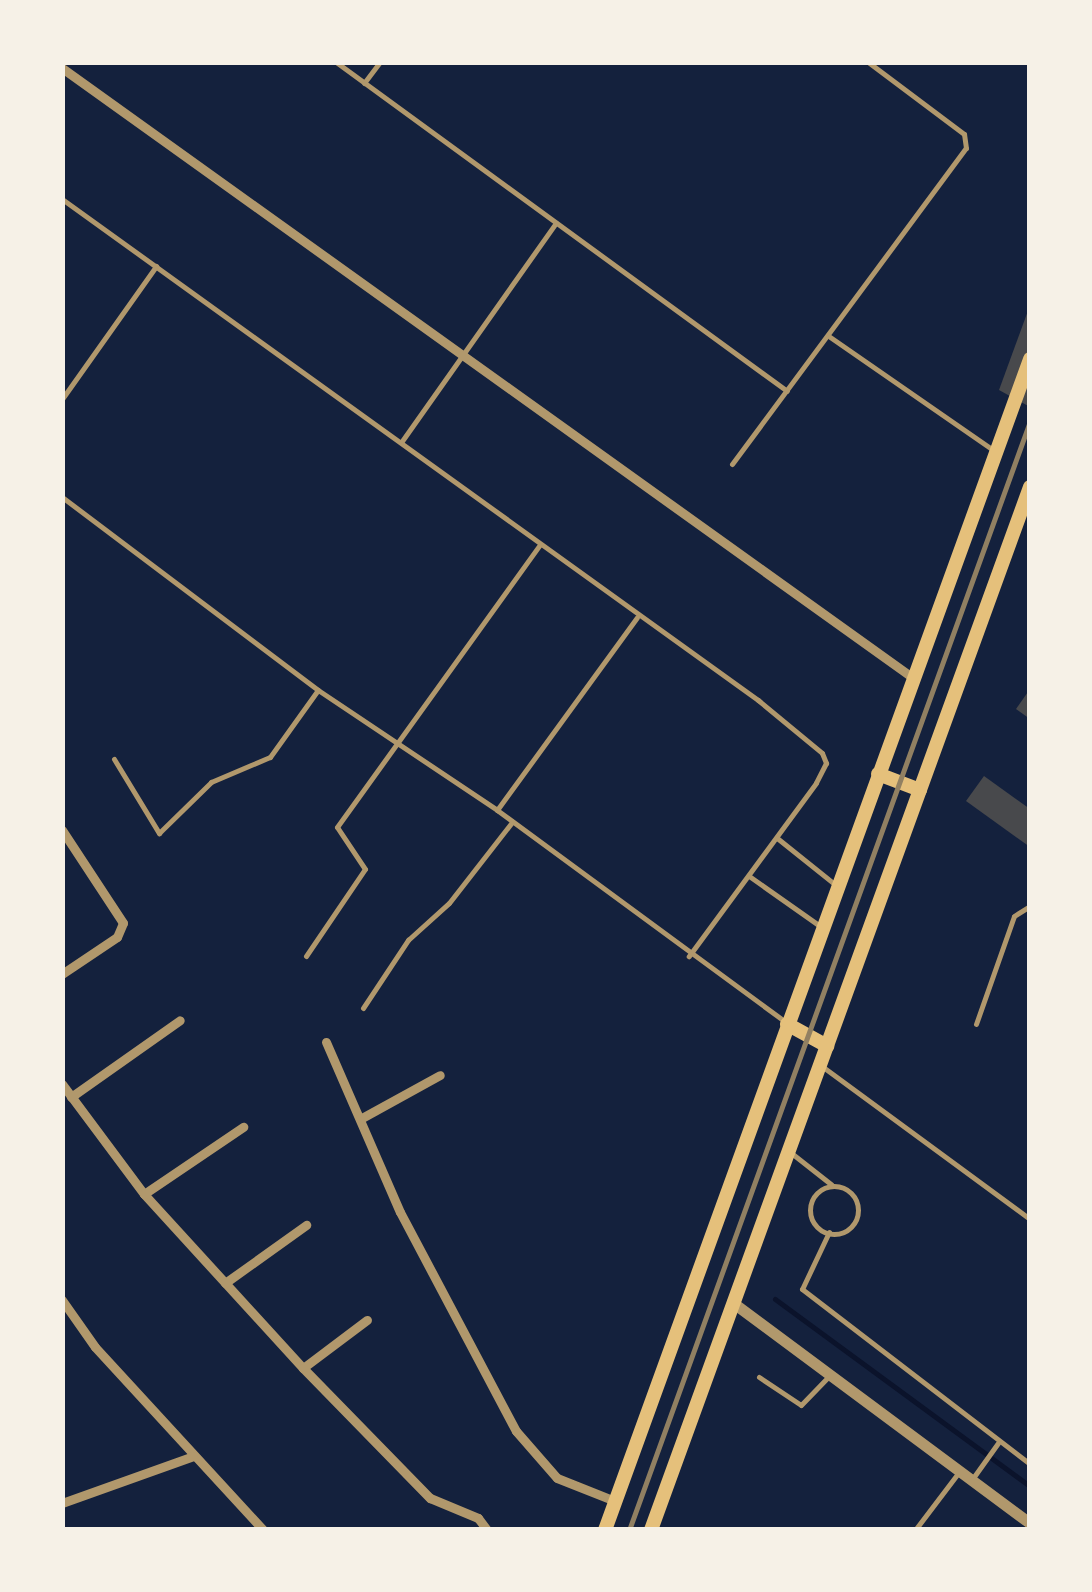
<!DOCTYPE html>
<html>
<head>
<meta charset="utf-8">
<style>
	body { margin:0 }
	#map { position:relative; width:1092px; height:1592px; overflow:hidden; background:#14213d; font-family:"Golos Text",sans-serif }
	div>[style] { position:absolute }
	.stream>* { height:5px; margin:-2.5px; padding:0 2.5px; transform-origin:2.5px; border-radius:2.5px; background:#0b132b }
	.building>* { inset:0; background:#48494c }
	.service>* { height:5px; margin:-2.5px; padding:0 2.5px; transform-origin:2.5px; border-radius:2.5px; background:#b1986c }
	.service>.ring { margin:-2.5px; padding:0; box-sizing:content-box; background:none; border:5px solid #b1986c; border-radius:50% }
	.minor>* { height:9px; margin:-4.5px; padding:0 4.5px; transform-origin:4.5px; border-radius:4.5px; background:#b1986c }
	.tertiary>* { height:11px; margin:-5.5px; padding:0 5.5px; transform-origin:5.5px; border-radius:5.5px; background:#b1986c }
	.primary>* { height:14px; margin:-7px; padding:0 7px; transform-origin:7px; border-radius:7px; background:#e5c07b }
	.rail>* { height:5px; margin:-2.5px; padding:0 2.5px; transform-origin:2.5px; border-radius:2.5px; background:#918062 }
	span { translate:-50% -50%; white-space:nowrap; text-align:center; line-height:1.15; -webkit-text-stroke:8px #f6f1e7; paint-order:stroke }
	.frame { position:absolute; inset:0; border:65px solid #f6f1e7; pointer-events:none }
</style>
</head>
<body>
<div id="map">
	<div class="stream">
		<i style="left:775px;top:1299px;width:316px;rotate:36.3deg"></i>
	</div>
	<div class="building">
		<i style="clip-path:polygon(1029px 308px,1030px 308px,1030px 407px,999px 390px)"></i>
		<i style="clip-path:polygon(1030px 689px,1030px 719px,1016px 709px)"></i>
		<i style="clip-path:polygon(984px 776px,1030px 809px,1030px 847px,966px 801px)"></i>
	</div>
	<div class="service">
		<i style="left:336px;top:62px;width:558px;rotate:36.11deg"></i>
		<i style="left:364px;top:83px;width:26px;rotate:-53deg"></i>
		<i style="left:62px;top:199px;width:858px;rotate:35.75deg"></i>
		<i style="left:758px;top:700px;width:83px;rotate:39.6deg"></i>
		<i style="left:822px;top:753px;width:11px;rotate:68deg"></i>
		<i style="left:826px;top:763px;width:22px;rotate:117deg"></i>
		<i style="left:816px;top:783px;width:215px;rotate:126.3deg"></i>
		<i style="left:830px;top:337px;width:198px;rotate:34.7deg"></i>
		<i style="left:62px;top:399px;width:163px;rotate:-54.7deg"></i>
		<i style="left:402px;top:441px;width:267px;rotate:-54.8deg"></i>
		<i style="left:732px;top:464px;width:393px;rotate:-53.5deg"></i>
		<i style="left:966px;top:148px;width:14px;rotate:-98deg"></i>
		<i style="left:964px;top:134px;width:120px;rotate:-143.1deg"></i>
		<i style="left:62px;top:497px;width:321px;rotate:37deg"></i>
		<i style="left:318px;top:690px;width:216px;rotate:33.8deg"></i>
		<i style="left:497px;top:810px;width:356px;rotate:36.3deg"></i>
		<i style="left:114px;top:759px;width:87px;rotate:58.7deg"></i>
		<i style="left:159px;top:833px;width:73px;rotate:-44.4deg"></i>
		<i style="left:211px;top:782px;width:64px;rotate:-23deg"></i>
		<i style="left:270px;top:757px;width:82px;rotate:-54.4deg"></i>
		<i style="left:497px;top:810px;width:238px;rotate:-54deg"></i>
		<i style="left:777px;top:838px;width:77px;rotate:38.7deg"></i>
		<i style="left:749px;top:876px;width:87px;rotate:35.2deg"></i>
		<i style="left:306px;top:956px;width:105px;rotate:-55.9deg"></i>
		<i style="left:365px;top:869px;width:50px;rotate:-123.7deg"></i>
		<i style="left:337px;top:827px;width:348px;rotate:-54.3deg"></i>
		<i style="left:363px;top:1008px;width:82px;rotate:-56.5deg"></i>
		<i style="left:408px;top:940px;width:55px;rotate:-42.1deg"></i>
		<i style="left:449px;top:903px;width:103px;rotate:-52.1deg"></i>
		<i style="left:976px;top:1024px;width:114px;rotate:-70.6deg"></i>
		<i style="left:1014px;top:916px;width:19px;rotate:-32deg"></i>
		<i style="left:823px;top:1067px;width:257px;rotate:36.3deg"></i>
		<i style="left:790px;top:1152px;width:53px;rotate:38.2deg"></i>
		<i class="ring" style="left:810px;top:1186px;width:43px;height:43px"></i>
		<i style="left:829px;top:1232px;width:63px;rotate:115.3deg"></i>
		<i style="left:802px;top:1289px;width:287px;rotate:37.5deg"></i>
		<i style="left:759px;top:1377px;width:50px;rotate:33.7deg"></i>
		<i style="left:801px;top:1405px;width:40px;rotate:-46deg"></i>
		<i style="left:973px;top:1478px;width:43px;rotate:-54.5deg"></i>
		<i style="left:915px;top:1530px;width:73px;rotate:-52.8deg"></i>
	</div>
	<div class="minor">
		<i style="left:62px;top:68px;width:1047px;rotate:35.63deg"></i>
		<i style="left:62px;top:830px;width:111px;rotate:56.7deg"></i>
		<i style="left:123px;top:923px;width:15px;rotate:113deg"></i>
		<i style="left:117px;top:937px;width:66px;rotate:146.1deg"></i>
		<i style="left:326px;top:1042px;width:185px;rotate:66.5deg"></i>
		<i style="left:400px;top:1212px;width:248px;rotate:62.1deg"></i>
		<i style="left:516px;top:1431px;width:62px;rotate:48.9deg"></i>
		<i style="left:557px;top:1478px;width:62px;rotate:21.6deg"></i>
		<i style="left:62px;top:1084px;width:137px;rotate:53.3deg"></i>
		<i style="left:144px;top:1194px;width:236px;rotate:47.6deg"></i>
		<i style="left:303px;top:1368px;width:182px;rotate:45.7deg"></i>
		<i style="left:430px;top:1498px;width:52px;rotate:22.6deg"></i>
		<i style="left:478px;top:1518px;width:15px;rotate:53deg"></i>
		<i style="left:71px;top:1097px;width:133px;rotate:-35.2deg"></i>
		<i style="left:360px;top:1119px;width:91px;rotate:-28.8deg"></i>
		<i style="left:144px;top:1194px;width:120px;rotate:-34.1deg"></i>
		<i style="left:225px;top:1283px;width:100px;rotate:-35.6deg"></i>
		<i style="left:62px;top:1300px;width:57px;rotate:54.9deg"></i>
		<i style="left:95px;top:1347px;width:248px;rotate:47.4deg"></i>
		<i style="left:303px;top:1368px;width:80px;rotate:-36.9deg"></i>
		<i style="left:62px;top:1503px;width:139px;rotate:-19.7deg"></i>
	</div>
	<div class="tertiary">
		<i style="left:732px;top:1302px;width:371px;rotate:36.6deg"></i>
	</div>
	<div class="primary">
		<i style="left:878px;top:774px;width:45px;rotate:20.9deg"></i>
		<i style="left:787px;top:1024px;width:46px;rotate:28.8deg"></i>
		<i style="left:605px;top:1530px;width:1246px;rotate:-70.05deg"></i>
		<i style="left:651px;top:1530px;width:1110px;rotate:-70.03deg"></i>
	</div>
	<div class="rail">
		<i style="left:629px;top:1530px;width:1179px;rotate:-70.12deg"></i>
	</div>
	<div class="frame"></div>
</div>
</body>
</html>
